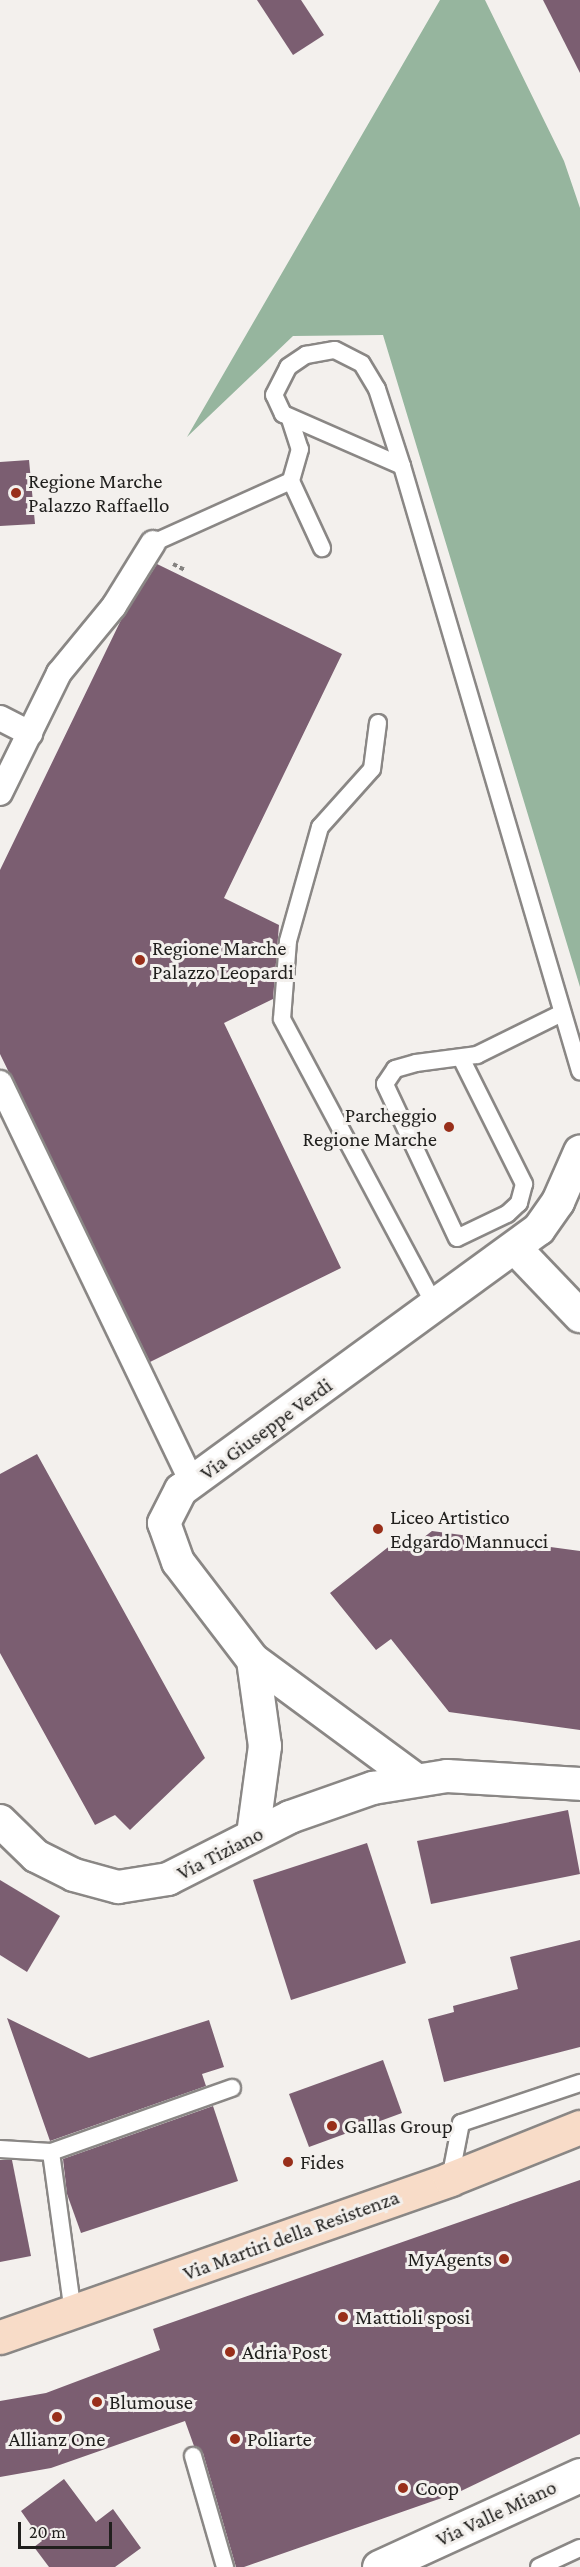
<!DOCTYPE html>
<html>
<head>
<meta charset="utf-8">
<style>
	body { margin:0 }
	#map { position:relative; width:580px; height:2567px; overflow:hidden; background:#f3f0ed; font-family:"Crimson Pro",serif }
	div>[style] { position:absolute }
	.forest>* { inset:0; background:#96b59e }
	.building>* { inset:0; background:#7b5e71 }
	.path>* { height:4px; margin-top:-2px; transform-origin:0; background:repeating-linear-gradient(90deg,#848280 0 4.5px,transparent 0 7.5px) }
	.roads { filter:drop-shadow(2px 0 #8a8785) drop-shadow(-2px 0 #8a8785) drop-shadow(0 2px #8a8785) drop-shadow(0 -2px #8a8785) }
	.service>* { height:16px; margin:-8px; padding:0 8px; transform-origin:8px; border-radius:8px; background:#fff }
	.pedestrian>* { height:24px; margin:-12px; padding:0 12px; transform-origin:12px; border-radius:12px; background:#fff }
	.minor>* { height:32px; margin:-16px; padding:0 16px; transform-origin:16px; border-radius:16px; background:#fff }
	.tertiary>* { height:33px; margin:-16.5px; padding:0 16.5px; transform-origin:16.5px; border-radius:16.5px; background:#fff }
	.primary>* { height:33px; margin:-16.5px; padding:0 16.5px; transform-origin:16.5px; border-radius:16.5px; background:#f8dcc8 }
	.dots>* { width:16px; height:16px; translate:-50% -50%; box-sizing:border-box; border:3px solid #f3f0ed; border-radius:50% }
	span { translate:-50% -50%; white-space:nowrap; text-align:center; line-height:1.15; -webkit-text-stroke:6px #f3f0ed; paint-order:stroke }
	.poi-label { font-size:21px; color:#201f1d }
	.left { translate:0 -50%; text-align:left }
	.right { translate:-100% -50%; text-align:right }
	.street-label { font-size:21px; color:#201f1d }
	.scale { position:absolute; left:18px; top:2522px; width:94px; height:27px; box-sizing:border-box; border:3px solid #201f1d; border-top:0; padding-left:8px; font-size:18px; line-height:21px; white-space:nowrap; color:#201f1d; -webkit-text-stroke:4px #f3f0ed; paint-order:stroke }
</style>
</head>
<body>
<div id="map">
	<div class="forest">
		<i style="clip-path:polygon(440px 0,485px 0,564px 161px,580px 208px,580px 987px,383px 335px,293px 336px,187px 437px)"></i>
	</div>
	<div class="building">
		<i style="clip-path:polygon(257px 0,301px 0,324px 35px,293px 55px)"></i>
		<i style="clip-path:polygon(543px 0,580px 0,580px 73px)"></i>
		<i style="clip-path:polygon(29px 460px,35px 524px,0 526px,0 462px)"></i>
		<i style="clip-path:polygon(157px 564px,342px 654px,224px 898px,279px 925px,273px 999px,224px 1023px,341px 1268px,150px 1362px,0 1054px,0 870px,121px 620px)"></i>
		<i style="clip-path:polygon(37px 1454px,205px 1758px,130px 1830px,115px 1815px,95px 1825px,0 1653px,0 1474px)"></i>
		<i style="clip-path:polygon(432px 1531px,580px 1551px,580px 1730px,449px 1712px,391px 1639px,376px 1650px,330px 1593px,401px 1537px,410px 1548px)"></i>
		<i style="clip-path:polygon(568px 1810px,580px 1874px,431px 1904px,417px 1841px)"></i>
		<i style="clip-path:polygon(367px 1843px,406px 1963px,291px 2000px,253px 1880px)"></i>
		<i style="clip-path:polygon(0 1880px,60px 1916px,27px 1972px,0 1955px)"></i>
		<i style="clip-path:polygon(580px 1940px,580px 2047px,444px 2082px,428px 2019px,454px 2012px,453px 2006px,518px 1989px,510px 1957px)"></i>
		<i style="clip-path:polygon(7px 2018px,89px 2058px,209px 2020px,224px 2067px,202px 2074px,206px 2086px,50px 2141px)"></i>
		<i style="clip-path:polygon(383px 2060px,402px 2113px,309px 2147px,289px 2094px)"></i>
		<i style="clip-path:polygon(213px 2106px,238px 2181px,81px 2233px,67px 2194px,63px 2159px)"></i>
		<i style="clip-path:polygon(0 2160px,12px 2160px,31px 2256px,0 2262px)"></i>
		<i style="clip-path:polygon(580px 2180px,580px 2434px,459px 2492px,244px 2567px,236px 2567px,203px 2453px,194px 2446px,185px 2421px,51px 2468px,0 2477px,0 2401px,46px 2393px,160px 2350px,153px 2329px)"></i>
		<i style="clip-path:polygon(64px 2479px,96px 2522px,113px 2509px,141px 2548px,115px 2567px,49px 2567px,34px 2547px,42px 2541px,21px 2511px)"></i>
	</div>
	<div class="path">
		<i style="left:173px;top:564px;width:13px;rotate:27deg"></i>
	</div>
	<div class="roads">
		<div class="service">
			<i style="left:290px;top:419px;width:32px;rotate:72deg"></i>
			<i style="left:300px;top:449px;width:33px;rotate:106deg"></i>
			<i style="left:291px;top:481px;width:74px;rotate:65.2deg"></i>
			<i style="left:402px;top:466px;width:130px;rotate:-156.4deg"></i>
			<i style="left:283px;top:414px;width:21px;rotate:-115deg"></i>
			<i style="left:274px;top:395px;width:31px;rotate:-63deg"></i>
			<i style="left:288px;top:367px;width:22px;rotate:-34deg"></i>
			<i style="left:306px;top:355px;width:29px;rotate:-10deg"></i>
			<i style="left:335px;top:350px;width:30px;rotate:27deg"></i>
			<i style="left:362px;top:364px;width:29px;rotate:59deg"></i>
			<i style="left:377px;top:389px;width:81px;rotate:72deg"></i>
			<i style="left:402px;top:466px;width:631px;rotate:73.61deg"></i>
			<i style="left:153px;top:543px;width:151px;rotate:-24.2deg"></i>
			<i style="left:378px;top:723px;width:46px;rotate:97.4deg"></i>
			<i style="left:372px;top:769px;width:78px;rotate:131.9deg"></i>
			<i style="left:320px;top:827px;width:118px;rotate:105.7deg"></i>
			<i style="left:288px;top:941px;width:78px;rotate:94.4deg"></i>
			<i style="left:282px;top:1019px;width:327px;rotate:61.9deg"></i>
			<i style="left:461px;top:1058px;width:141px;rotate:63.4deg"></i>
			<i style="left:524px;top:1184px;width:20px;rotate:105deg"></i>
			<i style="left:519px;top:1203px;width:16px;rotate:137deg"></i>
			<i style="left:507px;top:1214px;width:55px;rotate:154.4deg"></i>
			<i style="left:457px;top:1238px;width:170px;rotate:-115.1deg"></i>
			<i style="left:385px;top:1084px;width:18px;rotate:-56deg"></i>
			<i style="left:395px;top:1069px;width:22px;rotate:-16deg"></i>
			<i style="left:416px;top:1063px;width:62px;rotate:-7.5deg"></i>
			<i style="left:477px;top:1055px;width:95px;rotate:-26.3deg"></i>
			<i style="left:0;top:2149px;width:51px;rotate:3.4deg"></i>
			<i style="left:450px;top:2179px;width:57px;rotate:-78.9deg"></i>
			<i style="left:461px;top:2123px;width:126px;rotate:-18.6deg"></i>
			<i style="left:73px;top:2313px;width:162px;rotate:-97.8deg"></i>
			<i style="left:51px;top:2152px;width:192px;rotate:-19.5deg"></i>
			<i style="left:193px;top:2456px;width:116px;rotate:73.9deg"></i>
			<i style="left:539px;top:2567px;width:45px;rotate:-24.9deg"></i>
		</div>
		<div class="pedestrian">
			<i style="left:0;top:718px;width:34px;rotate:27deg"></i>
			<i style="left:0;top:793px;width:134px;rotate:-63.8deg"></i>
			<i style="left:59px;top:673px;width:87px;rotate:-50.6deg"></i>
			<i style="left:114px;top:606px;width:74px;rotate:-58.2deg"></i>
			<i style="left:0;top:1083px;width:443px;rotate:64.3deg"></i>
		</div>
		<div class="minor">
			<i style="left:516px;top:1249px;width:93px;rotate:46.3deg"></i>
			<i style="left:253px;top:1660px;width:87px;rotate:82.1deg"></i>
			<i style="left:265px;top:1746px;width:90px;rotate:97.7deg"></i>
			<i style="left:416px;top:1780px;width:202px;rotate:-143.6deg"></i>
			<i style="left:253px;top:1660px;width:123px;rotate:-127.4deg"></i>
			<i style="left:178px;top:1562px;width:41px;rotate:-109.7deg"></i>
			<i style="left:164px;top:1523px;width:37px;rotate:-63deg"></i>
			<i style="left:181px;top:1490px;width:443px;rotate:-36.1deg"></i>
			<i style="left:539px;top:1229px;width:33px;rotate:-55deg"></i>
			<i style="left:558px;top:1202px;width:55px;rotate:-66.3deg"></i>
			<i style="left:0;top:1821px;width:50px;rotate:44.2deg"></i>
			<i style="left:36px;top:1856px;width:42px;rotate:26.6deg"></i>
			<i style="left:74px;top:1875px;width:46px;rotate:15.3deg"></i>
			<i style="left:118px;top:1887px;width:51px;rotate:-9.1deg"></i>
			<i style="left:168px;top:1879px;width:137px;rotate:-26.9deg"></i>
			<i style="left:290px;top:1817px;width:88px;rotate:-19.3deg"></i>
			<i style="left:373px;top:1788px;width:75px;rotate:-9.2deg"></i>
			<i style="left:447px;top:1776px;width:133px;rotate:3.4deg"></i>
		</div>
		<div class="tertiary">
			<i style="left:379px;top:2567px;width:221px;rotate:-24.6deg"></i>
		</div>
		<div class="primary">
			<i style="left:0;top:2337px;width:477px;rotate:-19.3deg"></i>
			<i style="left:450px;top:2179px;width:140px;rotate:-21.8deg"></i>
		</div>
	</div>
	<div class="dots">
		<i style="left:16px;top:493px;background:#982f1a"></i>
		<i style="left:140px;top:960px;background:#982f1a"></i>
		<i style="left:449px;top:1127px;background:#982f1a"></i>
		<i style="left:378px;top:1529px;background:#982f1a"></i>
		<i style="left:332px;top:2126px;background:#982f1a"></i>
		<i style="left:288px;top:2162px;background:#982f1a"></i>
		<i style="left:504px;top:2259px;background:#982f1a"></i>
		<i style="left:343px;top:2317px;background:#982f1a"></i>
		<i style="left:230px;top:2352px;background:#982f1a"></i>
		<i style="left:97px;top:2402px;background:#982f1a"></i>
		<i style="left:57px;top:2417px;background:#982f1a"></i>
		<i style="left:235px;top:2439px;background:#982f1a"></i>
		<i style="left:403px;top:2488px;background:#982f1a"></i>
	</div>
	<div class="poi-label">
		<span class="left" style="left:28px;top:493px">Regione Marche<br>Palazzo Raffaello</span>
		<span class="left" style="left:152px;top:960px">Regione Marche<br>Palazzo Leopardi</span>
		<span class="right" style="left:437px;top:1127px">Parcheggio<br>Regione Marche</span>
		<span class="left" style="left:390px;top:1529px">Liceo Artistico<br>Edgardo Mannucci</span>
		<span class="left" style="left:344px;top:2126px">Gallas Group</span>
		<span class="left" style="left:300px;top:2162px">Fides</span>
		<span class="right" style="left:492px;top:2259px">MyAgents</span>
		<span class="left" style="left:355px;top:2317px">Mattioli sposi</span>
		<span class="left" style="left:242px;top:2352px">Adria Post</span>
		<span class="left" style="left:109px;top:2402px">Blumouse</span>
		<span style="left:57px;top:2439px">Allianz One</span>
		<span class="left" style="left:247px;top:2439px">Poliarte</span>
		<span class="left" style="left:415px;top:2488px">Coop</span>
	</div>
	<div class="street-label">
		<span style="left:266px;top:1429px;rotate:-36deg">Via Giuseppe Verdi</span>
		<span style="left:220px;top:1853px;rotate:-27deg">Via Tiziano</span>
		<span style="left:291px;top:2235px;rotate:-20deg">Via Martiri della Resistenza</span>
		<span style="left:496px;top:2513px;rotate:-25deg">Via Valle Miano</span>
	</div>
	<div class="scale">20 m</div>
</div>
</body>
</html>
